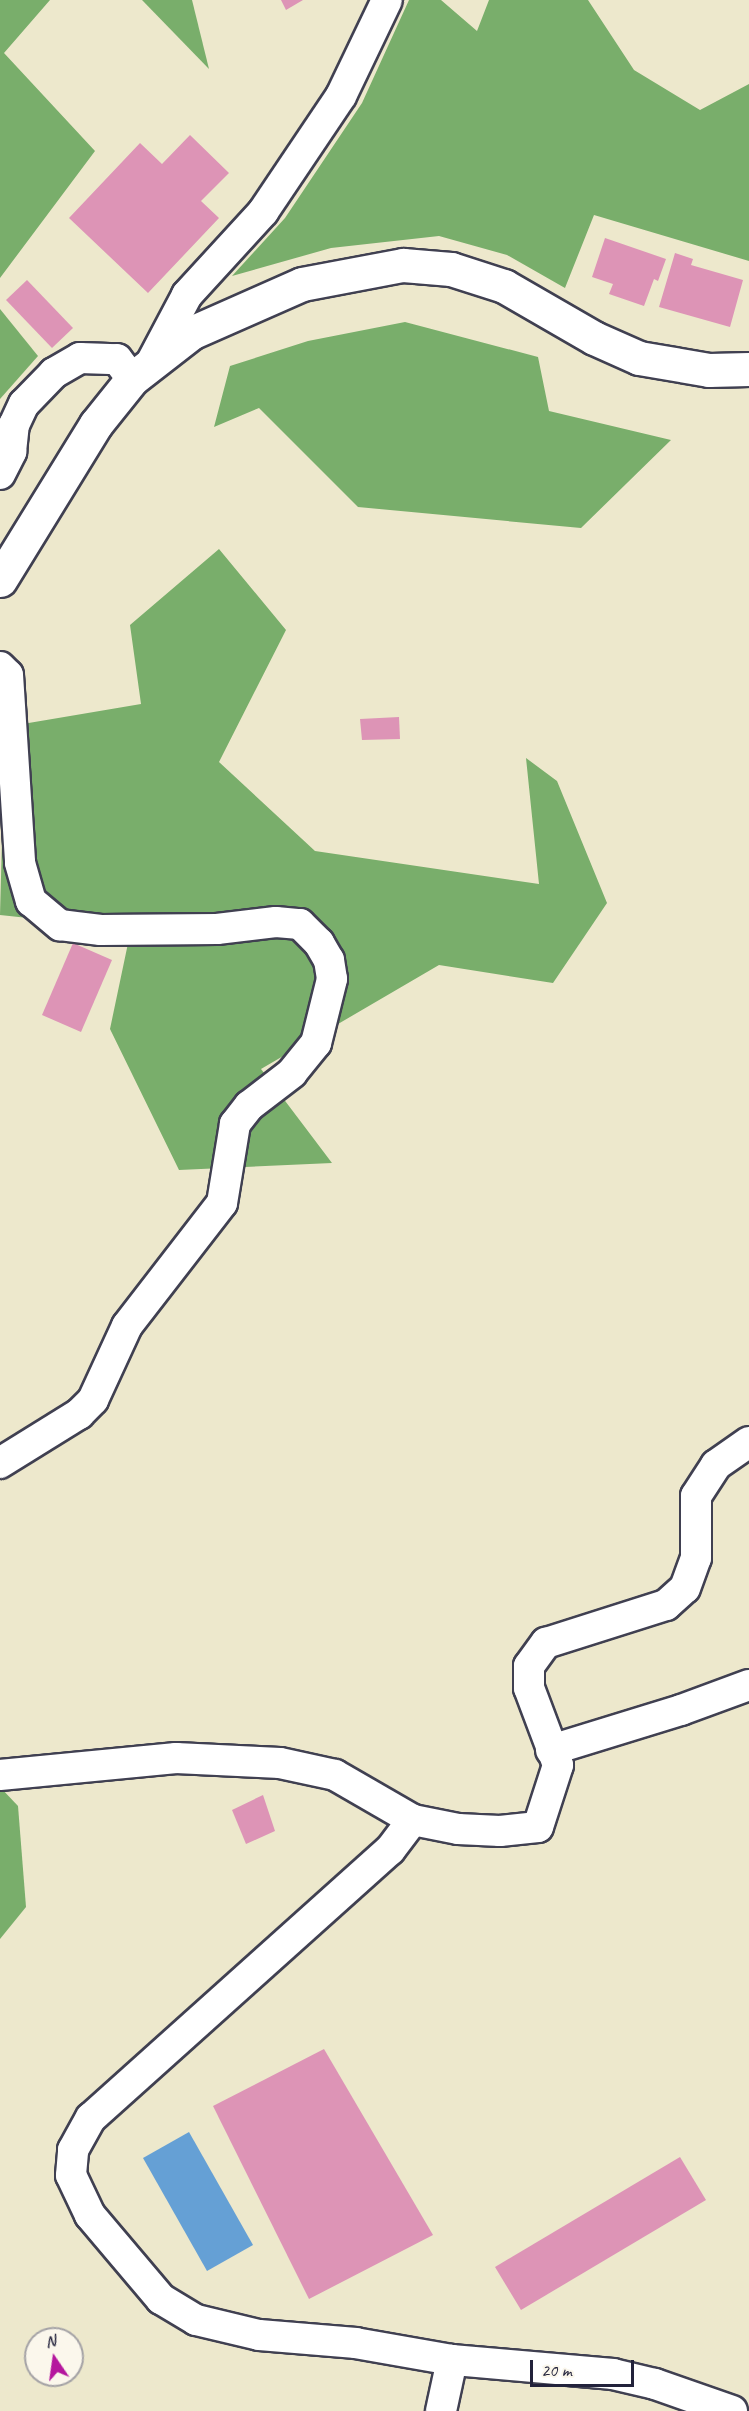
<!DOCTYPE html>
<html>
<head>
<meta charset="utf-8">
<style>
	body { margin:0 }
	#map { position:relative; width:749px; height:2411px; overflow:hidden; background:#ede8cc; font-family:Caveat,sans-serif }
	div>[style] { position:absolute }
	.forest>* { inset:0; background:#79ae6b }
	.water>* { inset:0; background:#65a0d5 }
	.building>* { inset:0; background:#dd94b6 }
	.roads { filter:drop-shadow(2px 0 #404051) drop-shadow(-2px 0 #404051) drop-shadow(0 2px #404051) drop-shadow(0 -2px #404051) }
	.street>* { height:30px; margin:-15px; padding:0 15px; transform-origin:15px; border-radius:15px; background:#fff }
	.secondary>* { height:33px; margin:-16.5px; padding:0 16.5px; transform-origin:16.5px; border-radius:16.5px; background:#fff }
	span { translate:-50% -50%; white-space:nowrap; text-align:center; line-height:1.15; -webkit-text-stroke:4.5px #fbf7ec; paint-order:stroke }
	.north { position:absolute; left:24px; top:2327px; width:60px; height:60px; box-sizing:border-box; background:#fbf7ec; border:2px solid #a4a2a5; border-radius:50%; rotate:347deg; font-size:16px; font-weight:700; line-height:24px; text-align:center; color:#22223b }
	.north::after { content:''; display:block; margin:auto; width:21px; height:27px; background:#b5179e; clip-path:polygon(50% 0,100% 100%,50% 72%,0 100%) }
	.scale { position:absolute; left:530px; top:2360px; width:104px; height:27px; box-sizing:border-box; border:3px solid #22223b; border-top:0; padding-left:8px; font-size:18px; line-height:21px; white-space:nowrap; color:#22223b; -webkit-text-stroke:4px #fbf7ec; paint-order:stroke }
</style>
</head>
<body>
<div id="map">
	<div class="forest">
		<i style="clip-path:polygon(0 0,50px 0,4px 53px,95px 151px,0 278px)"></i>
		<i style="clip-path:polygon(142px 0,192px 0,209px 69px)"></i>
		<i style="clip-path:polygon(409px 0,441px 0,477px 31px,489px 0,588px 0,634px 70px,700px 110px,749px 84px,749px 261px,594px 215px,565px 288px,507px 255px,439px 236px,331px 248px,232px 276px,285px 218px,362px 103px)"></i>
		<i style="clip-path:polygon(0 309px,38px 356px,0 399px)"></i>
		<i style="clip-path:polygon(405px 322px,538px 357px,549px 411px,671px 440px,581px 528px,358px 507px,259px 408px,214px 427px,230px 366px,308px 341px)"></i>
		<i style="clip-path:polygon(219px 549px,286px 630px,219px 762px,315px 851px,539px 884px,526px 758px,557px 781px,607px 903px,553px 983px,439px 965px,261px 1069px,332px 1163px,179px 1170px,110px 1029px,131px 929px,0 915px,5px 727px,141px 704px,130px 625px)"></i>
		<i style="clip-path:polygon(0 1787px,18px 1806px,26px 1907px,0 1939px)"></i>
	</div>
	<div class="water">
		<i style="clip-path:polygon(189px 2132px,253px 2245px,207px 2271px,143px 2158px)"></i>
	</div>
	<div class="building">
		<i style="clip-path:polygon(281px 0,303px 0,286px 10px)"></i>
		<i style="clip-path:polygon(190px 135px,229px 173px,201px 201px,219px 218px,148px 293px,69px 218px,140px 143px,162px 164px)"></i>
		<i style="clip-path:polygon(605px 238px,666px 259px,658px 281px,654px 279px,644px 306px,609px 294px,613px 284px,592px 277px)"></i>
		<i style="clip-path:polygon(675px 253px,693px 259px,691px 265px,743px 280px,730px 327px,659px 307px)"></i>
		<i style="clip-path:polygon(27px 280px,73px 328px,52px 348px,6px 300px)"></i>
		<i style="clip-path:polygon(399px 717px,400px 739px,362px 740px,360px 719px)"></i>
		<i style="clip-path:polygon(73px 943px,112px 960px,81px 1032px,42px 1015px)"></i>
		<i style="clip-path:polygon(263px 1795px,275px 1831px,246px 1844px,232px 1810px)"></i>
		<i style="clip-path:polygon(324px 2049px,433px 2235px,309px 2299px,213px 2106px)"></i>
		<i style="clip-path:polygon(680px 2157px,706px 2200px,521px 2310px,495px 2267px)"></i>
	</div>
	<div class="roads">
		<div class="street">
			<i style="left:150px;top:365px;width:79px;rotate:-62.1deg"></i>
			<i style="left:187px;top:295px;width:113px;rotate:-47.5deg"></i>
			<i style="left:263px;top:212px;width:140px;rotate:-56.1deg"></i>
			<i style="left:341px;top:96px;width:106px;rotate:-64.4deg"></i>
			<i style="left:0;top:474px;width:25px;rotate:-63deg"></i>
			<i style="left:11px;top:452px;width:27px;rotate:-84deg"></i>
			<i style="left:14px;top:425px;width:23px;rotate:-65deg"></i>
			<i style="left:24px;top:404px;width:43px;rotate:-45.9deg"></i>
			<i style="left:54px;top:373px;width:30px;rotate:-30deg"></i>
			<i style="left:80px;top:358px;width:37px;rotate:2deg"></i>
			<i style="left:117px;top:359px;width:25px;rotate:53deg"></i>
			<i style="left:0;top:667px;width:11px;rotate:45deg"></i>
			<i style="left:8px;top:675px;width:188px;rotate:86.3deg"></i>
			<i style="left:20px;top:863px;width:40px;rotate:74deg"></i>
			<i style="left:31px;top:901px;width:38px;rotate:40deg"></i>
			<i style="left:60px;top:925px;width:41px;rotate:7deg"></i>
			<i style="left:101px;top:930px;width:116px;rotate:-0.5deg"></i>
			<i style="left:217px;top:929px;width:59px;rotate:-6.8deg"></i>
			<i style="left:276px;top:922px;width:24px;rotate:5deg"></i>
			<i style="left:300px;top:924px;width:27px;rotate:45deg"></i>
			<i style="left:319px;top:943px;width:20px;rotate:60deg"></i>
			<i style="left:329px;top:960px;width:19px;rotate:81deg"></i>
			<i style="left:332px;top:979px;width:66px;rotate:104deg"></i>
			<i style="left:316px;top:1043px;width:38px;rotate:129deg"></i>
			<i style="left:292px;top:1073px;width:54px;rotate:142.5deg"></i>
			<i style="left:249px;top:1106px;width:23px;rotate:128deg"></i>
			<i style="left:235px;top:1124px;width:80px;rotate:99.3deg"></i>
			<i style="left:222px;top:1203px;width:155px;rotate:127.7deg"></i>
			<i style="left:127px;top:1326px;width:81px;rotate:114.7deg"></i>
			<i style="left:93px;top:1400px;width:20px;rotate:135deg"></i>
			<i style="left:79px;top:1414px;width:93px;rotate:148.2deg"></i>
			<i style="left:551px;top:1750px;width:136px;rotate:-17.1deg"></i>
			<i style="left:681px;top:1710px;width:72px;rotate:-20.2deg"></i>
			<i style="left:0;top:1775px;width:177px;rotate:-5.5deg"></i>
			<i style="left:176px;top:1758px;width:104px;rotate:2.8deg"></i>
			<i style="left:280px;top:1763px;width:56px;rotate:12.3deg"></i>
			<i style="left:335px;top:1775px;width:90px;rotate:30deg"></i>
			<i style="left:441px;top:2411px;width:52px;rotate:-77.8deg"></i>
			<i style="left:732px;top:2411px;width:82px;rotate:-160.7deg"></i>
			<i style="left:655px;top:2384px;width:43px;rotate:-166.6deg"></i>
			<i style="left:613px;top:2374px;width:162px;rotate:-175deg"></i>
			<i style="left:452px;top:2360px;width:97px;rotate:-170deg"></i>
			<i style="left:356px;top:2343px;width:97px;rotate:-175.3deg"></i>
			<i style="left:259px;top:2335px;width:65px;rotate:-166.6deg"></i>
			<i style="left:196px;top:2320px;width:41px;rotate:-149deg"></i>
			<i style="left:161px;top:2299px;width:110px;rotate:-130.2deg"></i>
			<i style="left:90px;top:2215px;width:44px;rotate:-115.4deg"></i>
			<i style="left:71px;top:2175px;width:25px;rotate:-85deg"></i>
			<i style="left:73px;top:2150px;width:37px;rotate:-61deg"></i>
			<i style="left:91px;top:2118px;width:402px;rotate:-41.9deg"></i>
			<i style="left:390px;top:1850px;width:38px;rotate:-53deg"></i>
			<i style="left:413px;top:1820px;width:46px;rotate:11.3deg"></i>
			<i style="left:458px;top:1829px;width:42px;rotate:2.7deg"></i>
			<i style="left:500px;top:1831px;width:38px;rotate:-6deg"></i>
			<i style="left:538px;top:1827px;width:65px;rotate:-72.1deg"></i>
			<i style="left:558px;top:1765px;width:82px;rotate:-110.6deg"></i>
			<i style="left:529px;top:1688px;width:22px;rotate:-90deg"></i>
			<i style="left:529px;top:1666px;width:29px;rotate:-54deg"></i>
			<i style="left:546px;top:1643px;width:126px;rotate:-17.6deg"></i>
			<i style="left:666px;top:1605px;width:25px;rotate:-42deg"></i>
			<i style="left:685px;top:1588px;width:32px;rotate:-70deg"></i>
			<i style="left:696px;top:1558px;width:62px;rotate:-90deg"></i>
			<i style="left:696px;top:1496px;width:37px;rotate:-57deg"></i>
			<i style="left:716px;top:1465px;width:40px;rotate:-34.9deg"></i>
		</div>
		<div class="secondary">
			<i style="left:0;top:580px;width:183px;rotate:-58.4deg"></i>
			<i style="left:96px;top:424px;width:58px;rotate:-51.3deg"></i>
			<i style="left:132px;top:379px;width:75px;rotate:-37.9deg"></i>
			<i style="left:191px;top:333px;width:121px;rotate:-23.8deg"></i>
			<i style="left:302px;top:284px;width:103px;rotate:-10.7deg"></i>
			<i style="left:403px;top:265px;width:48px;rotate:4.8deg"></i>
			<i style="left:451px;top:269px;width:56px;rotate:17.8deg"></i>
			<i style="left:504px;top:286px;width:104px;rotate:30deg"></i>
			<i style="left:594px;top:338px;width:49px;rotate:24deg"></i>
			<i style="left:639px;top:358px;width:71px;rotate:9.7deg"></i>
			<i style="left:709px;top:370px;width:40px;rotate:-1.4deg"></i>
		</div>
	</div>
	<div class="north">N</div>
	<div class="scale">20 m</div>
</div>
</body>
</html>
